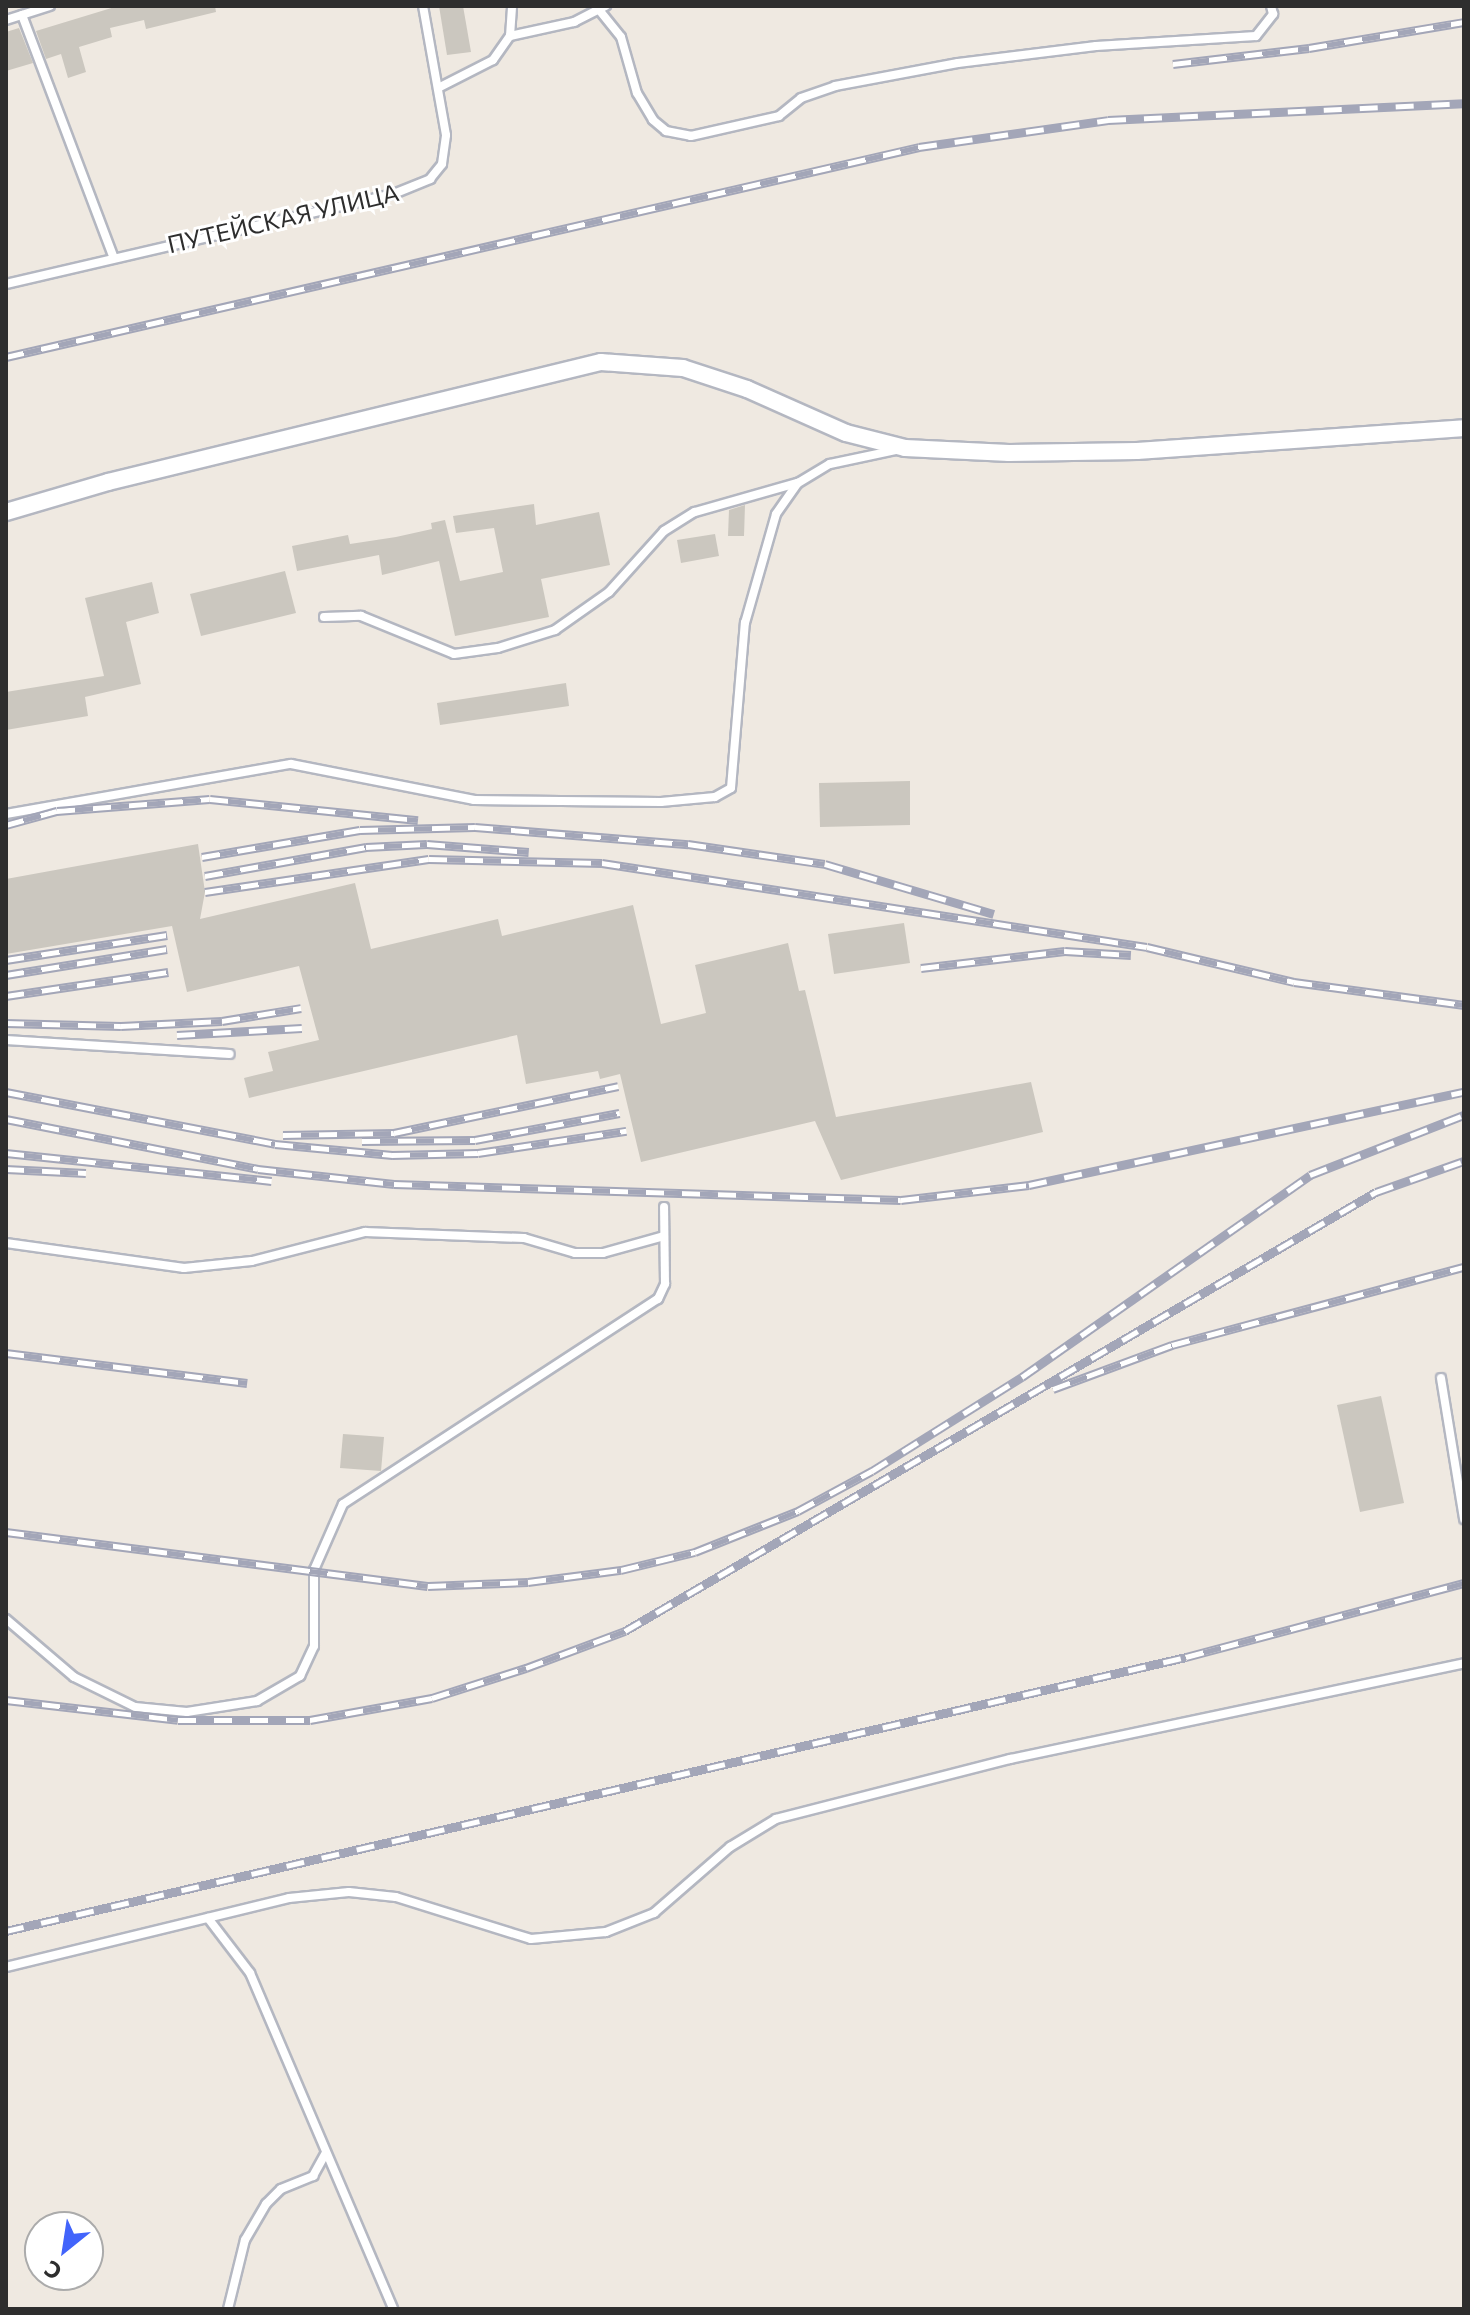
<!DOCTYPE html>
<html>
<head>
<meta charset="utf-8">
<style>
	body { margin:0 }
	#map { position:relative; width:1470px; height:2315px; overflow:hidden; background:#efe9e1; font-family:Commissioner,sans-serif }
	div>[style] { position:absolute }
	.building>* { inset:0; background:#cbc7bf }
	.roads { filter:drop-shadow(2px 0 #b4b7c1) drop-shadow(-2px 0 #b4b7c1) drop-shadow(0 2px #b4b7c1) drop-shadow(0 -2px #b4b7c1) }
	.lane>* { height:8px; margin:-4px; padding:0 4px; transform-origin:4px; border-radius:4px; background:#fff }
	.street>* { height:16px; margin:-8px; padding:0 8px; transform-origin:8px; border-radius:8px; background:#fff }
	.rail>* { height:9px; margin-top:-4.5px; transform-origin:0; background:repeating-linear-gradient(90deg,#fff 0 18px,#a3a6b8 0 36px); box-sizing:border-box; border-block:2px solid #a3a6b8 }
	span { translate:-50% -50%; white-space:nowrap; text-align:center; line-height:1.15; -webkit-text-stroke:6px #fff; paint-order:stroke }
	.street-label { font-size:24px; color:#2e2e2e }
	.frame { position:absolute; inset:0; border:8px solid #2e2e2e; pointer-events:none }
	.north { position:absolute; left:24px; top:2211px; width:80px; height:80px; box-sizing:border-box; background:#fff; border:2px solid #ababab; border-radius:50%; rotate:210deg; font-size:22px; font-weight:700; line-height:32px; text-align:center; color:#2e2e2e }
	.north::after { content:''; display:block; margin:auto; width:28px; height:36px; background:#4264fb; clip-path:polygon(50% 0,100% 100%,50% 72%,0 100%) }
</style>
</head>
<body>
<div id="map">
	<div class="building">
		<i style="clip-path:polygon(118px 6px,215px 6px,216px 12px,146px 29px,144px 20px,110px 28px,112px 37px,79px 47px,86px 72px,68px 78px,61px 54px,46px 59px,36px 31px)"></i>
		<i style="clip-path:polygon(439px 6px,463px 6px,471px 52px,447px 55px)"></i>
		<i style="clip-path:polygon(19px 28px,33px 63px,6px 71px,6px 32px)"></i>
		<i style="clip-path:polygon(534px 504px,536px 525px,599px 512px,610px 565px,541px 579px,549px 617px,455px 636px,439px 561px,382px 575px,379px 555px,297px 571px,292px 546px,348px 535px,350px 544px,396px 537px,432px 529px,431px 523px,445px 520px,460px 581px,503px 572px,494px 528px,456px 533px,453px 516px)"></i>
		<i style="clip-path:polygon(745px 505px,744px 536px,728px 536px,729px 510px)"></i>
		<i style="clip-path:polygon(715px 534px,719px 556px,681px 563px,677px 540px)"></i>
		<i style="clip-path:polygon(285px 571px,296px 613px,201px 636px,190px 594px)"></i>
		<i style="clip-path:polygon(152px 582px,159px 613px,126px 622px,141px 684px,85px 697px,88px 716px,6px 730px,6px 692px,104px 676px,85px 598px)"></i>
		<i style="clip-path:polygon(566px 683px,569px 706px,440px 725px,437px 703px)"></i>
		<i style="clip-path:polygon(910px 781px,910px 825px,820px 827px,819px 783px)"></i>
		<i style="clip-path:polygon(198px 844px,205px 892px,200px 919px,355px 883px,371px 949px,498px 919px,502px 936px,633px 905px,661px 1024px,706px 1013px,695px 965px,788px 943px,799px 991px,805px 990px,836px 1117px,1031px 1082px,1043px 1132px,841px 1180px,815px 1121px,641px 1162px,620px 1074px,600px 1079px,598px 1071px,526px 1084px,517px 1035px,249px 1098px,244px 1078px,273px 1071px,268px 1052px,319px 1040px,299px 966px,187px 992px,172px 926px,6px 954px,6px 879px)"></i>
		<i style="clip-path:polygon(904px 923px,910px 963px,834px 974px,828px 934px)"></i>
		<i style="clip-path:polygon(1381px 1396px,1404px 1503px,1360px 1512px,1337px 1405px)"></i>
		<i style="clip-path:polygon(343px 1434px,384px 1437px,381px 1471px,340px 1468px)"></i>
	</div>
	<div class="roads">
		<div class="lane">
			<i style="left:600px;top:11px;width:33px;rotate:51deg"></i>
			<i style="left:621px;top:37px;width:58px;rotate:74.1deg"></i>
			<i style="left:637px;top:93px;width:31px;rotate:59deg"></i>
			<i style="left:653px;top:120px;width:17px;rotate:40deg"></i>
			<i style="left:666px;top:131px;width:25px;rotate:11deg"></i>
			<i style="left:691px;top:136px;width:90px;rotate:-12.8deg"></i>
			<i style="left:779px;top:116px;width:28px;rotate:-39deg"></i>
			<i style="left:801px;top:98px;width:36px;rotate:-19deg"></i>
			<i style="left:835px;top:86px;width:125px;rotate:-10.6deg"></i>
			<i style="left:958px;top:63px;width:139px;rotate:-7deg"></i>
			<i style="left:1096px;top:46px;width:160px;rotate:-3.6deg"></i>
			<i style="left:1256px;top:36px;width:28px;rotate:-52deg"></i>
			<i style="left:1273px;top:14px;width:8px;rotate:-104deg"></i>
			<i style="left:22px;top:15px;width:260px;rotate:69.3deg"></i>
			<i style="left:6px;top:20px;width:46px;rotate:-17.7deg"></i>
			<i style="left:510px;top:36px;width:66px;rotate:-12.3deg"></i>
			<i style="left:574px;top:22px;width:36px;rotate:-27deg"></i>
			<i style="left:440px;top:87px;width:59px;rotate:-27deg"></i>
			<i style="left:493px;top:60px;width:29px;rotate:-55deg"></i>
			<i style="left:510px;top:36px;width:30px;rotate:-86deg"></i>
			<i style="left:6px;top:284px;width:400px;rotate:-13.1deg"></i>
			<i style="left:396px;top:193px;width:37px;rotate:-22deg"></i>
			<i style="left:430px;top:179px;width:19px;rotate:-51deg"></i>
			<i style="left:442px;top:164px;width:29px;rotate:-82deg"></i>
			<i style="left:446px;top:135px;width:131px;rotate:-100.1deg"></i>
			<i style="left:324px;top:617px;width:37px;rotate:-2deg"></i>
			<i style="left:361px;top:616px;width:100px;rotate:22.2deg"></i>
			<i style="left:454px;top:654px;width:44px;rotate:-7.8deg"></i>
			<i style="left:498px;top:648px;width:60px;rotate:-17.5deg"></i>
			<i style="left:555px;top:630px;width:66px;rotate:-35.1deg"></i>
			<i style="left:609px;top:592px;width:82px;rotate:-48deg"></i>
			<i style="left:664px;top:531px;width:36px;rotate:-32deg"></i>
			<i style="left:695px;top:512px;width:106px;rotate:-15.9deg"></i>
			<i style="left:6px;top:814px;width:289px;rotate:-10deg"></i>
			<i style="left:291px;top:764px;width:187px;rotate:11.1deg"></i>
			<i style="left:474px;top:800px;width:187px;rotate:0.6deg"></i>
			<i style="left:661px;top:802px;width:54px;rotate:-5.3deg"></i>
			<i style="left:715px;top:797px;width:18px;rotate:-29deg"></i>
			<i style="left:731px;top:788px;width:166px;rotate:-85.2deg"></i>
			<i style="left:745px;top:623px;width:113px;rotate:-74.1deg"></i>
			<i style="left:776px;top:514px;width:38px;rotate:-55deg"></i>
			<i style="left:798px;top:483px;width:37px;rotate:-31deg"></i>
			<i style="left:830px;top:464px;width:67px;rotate:-12deg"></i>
			<i style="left:6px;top:1040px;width:224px;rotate:3.6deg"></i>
			<i style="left:6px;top:1243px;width:180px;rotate:8deg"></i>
			<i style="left:184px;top:1268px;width:68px;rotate:-5.9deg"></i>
			<i style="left:252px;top:1261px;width:117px;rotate:-14.4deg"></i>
			<i style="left:365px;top:1232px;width:159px;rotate:2.2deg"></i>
			<i style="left:524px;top:1238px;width:53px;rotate:16.4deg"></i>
			<i style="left:575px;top:1253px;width:28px"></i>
			<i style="left:603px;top:1253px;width:63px;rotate:-15.6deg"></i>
			<i style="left:1441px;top:1378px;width:143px;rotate:80.7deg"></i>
			<i style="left:6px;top:1619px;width:89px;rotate:40.5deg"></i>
			<i style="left:74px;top:1677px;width:68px;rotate:26.2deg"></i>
			<i style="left:135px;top:1707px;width:52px;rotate:5.5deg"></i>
			<i style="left:187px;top:1712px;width:71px;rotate:-8.9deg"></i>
			<i style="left:257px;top:1701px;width:50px;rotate:-30.2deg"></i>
			<i style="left:300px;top:1676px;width:33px;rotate:-65deg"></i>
			<i style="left:314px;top:1646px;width:76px;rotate:-90deg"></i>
			<i style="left:314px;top:1570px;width:72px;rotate:-66.3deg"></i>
			<i style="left:343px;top:1504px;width:376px;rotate:-33.1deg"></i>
			<i style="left:658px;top:1299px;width:17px;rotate:-65deg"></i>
			<i style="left:665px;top:1284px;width:77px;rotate:-90.7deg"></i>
			<i style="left:208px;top:1918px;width:69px;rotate:52.6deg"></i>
			<i style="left:250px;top:1973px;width:365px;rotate:66.9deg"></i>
			<i style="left:6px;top:1967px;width:291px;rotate:-13.7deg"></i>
			<i style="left:289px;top:1898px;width:60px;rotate:-5.7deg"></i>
			<i style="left:349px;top:1892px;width:47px;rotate:6.1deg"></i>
			<i style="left:396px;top:1897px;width:141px;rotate:17.3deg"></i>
			<i style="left:531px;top:1939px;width:75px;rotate:-5.3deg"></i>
			<i style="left:606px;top:1932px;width:52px;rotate:-21.6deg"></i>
			<i style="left:654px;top:1913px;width:101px;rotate:-41deg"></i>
			<i style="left:730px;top:1847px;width:54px;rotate:-31.3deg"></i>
			<i style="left:776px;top:1819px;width:242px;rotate:-14.4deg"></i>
			<i style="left:1010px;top:1759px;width:464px;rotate:-11.9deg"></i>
			<i style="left:228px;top:2309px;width:71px;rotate:-76.2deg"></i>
			<i style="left:245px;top:2240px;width:42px;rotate:-59.7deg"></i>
			<i style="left:266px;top:2204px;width:21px;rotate:-45deg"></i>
			<i style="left:281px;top:2189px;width:35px;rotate:-22deg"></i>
			<i style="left:313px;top:2176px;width:26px;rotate:-61deg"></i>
		</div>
		<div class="street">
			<i style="left:6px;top:512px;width:106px;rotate:-16.4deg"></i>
			<i style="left:108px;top:482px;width:507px;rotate:-13.68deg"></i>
			<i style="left:601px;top:362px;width:82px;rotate:4.2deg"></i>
			<i style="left:683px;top:368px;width:67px;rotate:18.2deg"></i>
			<i style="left:747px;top:389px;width:108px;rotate:24deg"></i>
			<i style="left:846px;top:433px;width:61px;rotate:14.3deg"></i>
			<i style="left:905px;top:448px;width:104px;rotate:2.8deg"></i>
			<i style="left:1009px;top:453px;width:128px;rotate:-0.9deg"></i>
			<i style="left:1137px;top:451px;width:328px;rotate:-4deg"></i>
		</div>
	</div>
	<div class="rail">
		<i style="left:1173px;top:64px;width:137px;rotate:-6.7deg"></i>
		<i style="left:1309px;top:48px;width:157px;rotate:-9.5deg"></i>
		<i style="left:6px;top:357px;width:937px;rotate:-12.95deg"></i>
		<i style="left:919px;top:147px;width:191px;rotate:-8.1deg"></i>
		<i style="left:1108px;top:120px;width:356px;rotate:-2.7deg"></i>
		<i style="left:6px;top:825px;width:53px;rotate:-15.4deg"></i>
		<i style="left:57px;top:811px;width:153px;rotate:-4.5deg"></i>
		<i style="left:210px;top:799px;width:209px;rotate:5.8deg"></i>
		<i style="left:202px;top:857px;width:160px;rotate:-9.7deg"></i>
		<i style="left:360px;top:830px;width:115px;rotate:-1.5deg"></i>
		<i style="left:475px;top:827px;width:214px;rotate:4.6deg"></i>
		<i style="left:688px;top:844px;width:138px;rotate:8.3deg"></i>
		<i style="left:825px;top:864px;width:176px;rotate:16.5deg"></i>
		<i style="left:205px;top:876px;width:164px;rotate:-10.2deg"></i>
		<i style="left:366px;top:847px;width:61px;rotate:-2.8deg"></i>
		<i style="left:427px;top:844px;width:102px;rotate:4.5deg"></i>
		<i style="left:205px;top:892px;width:226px;rotate:-8.4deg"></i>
		<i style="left:429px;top:859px;width:173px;rotate:1.3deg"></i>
		<i style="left:602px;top:863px;width:551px;rotate:8.76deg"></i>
		<i style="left:1147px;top:947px;width:151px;rotate:13.4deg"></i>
		<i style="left:1294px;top:982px;width:172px;rotate:7.7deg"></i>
		<i style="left:6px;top:960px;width:163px;rotate:-8.8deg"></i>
		<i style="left:921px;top:968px;width:145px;rotate:-6.7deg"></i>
		<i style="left:1065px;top:951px;width:66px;rotate:3.5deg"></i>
		<i style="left:6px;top:975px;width:163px;rotate:-9.2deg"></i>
		<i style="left:6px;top:996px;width:164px;rotate:-8.4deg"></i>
		<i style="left:6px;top:1023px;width:115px;rotate:1.5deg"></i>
		<i style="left:121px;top:1026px;width:101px;rotate:-2.8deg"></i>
		<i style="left:222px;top:1021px;width:80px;rotate:-9.3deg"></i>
		<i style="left:177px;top:1035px;width:125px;rotate:-3.2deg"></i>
		<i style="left:6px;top:1092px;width:274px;rotate:10.9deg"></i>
		<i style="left:275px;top:1144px;width:118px;rotate:5.4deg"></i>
		<i style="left:392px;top:1155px;width:86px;rotate:-1.3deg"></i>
		<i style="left:478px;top:1153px;width:150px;rotate:-8.5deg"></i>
		<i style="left:6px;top:1119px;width:257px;rotate:11.2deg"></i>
		<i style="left:258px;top:1169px;width:137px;rotate:6.3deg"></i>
		<i style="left:394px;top:1184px;width:507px;rotate:1.81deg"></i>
		<i style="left:901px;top:1200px;width:129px;rotate:-6.7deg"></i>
		<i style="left:1029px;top:1185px;width:445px;rotate:-12.1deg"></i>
		<i style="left:283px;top:1135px;width:111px;rotate:-1deg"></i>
		<i style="left:394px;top:1133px;width:229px;rotate:-11.8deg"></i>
		<i style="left:362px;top:1141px;width:113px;rotate:-0.5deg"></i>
		<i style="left:475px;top:1140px;width:147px;rotate:-10.6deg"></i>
		<i style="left:6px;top:1153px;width:267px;rotate:6deg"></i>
		<i style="left:6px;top:1169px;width:80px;rotate:2.9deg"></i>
		<i style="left:6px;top:1353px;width:243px;rotate:7.1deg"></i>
		<i style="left:1053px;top:1389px;width:127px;rotate:-20.3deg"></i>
		<i style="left:1172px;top:1345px;width:302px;rotate:-15deg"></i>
		<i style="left:6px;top:1532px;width:425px;rotate:7.3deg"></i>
		<i style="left:428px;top:1586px;width:100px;rotate:-2.3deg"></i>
		<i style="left:528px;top:1582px;width:94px;rotate:-7.4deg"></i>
		<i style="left:621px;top:1570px;width:76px;rotate:-13.7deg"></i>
		<i style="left:695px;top:1552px;width:111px;rotate:-21.7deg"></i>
		<i style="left:798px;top:1511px;width:84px;rotate:-28.4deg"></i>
		<i style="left:872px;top:1471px;width:177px;rotate:-32.1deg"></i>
		<i style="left:1022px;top:1377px;width:352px;rotate:-35deg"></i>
		<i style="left:1310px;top:1175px;width:165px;rotate:-21.3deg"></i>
		<i style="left:6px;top:1700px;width:173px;rotate:6.6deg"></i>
		<i style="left:178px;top:1720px;width:132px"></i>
		<i style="left:310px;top:1720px;width:124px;rotate:-10.2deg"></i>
		<i style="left:432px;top:1698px;width:99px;rotate:-17.7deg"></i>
		<i style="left:526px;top:1668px;width:106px;rotate:-20.5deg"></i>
		<i style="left:625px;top:1631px;width:870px;rotate:-30.31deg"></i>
		<i style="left:1376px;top:1192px;width:93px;rotate:-19.4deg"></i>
		<i style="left:6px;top:1931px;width:1211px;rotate:-13.07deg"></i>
		<i style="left:1186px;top:1657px;width:288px;rotate:-14.9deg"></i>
	</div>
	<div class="street-label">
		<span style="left:283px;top:218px;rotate:-13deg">ПУТЕЙСКАЯ УЛИЦА</span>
	</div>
	<div class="frame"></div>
	<div class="north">С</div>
</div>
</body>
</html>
